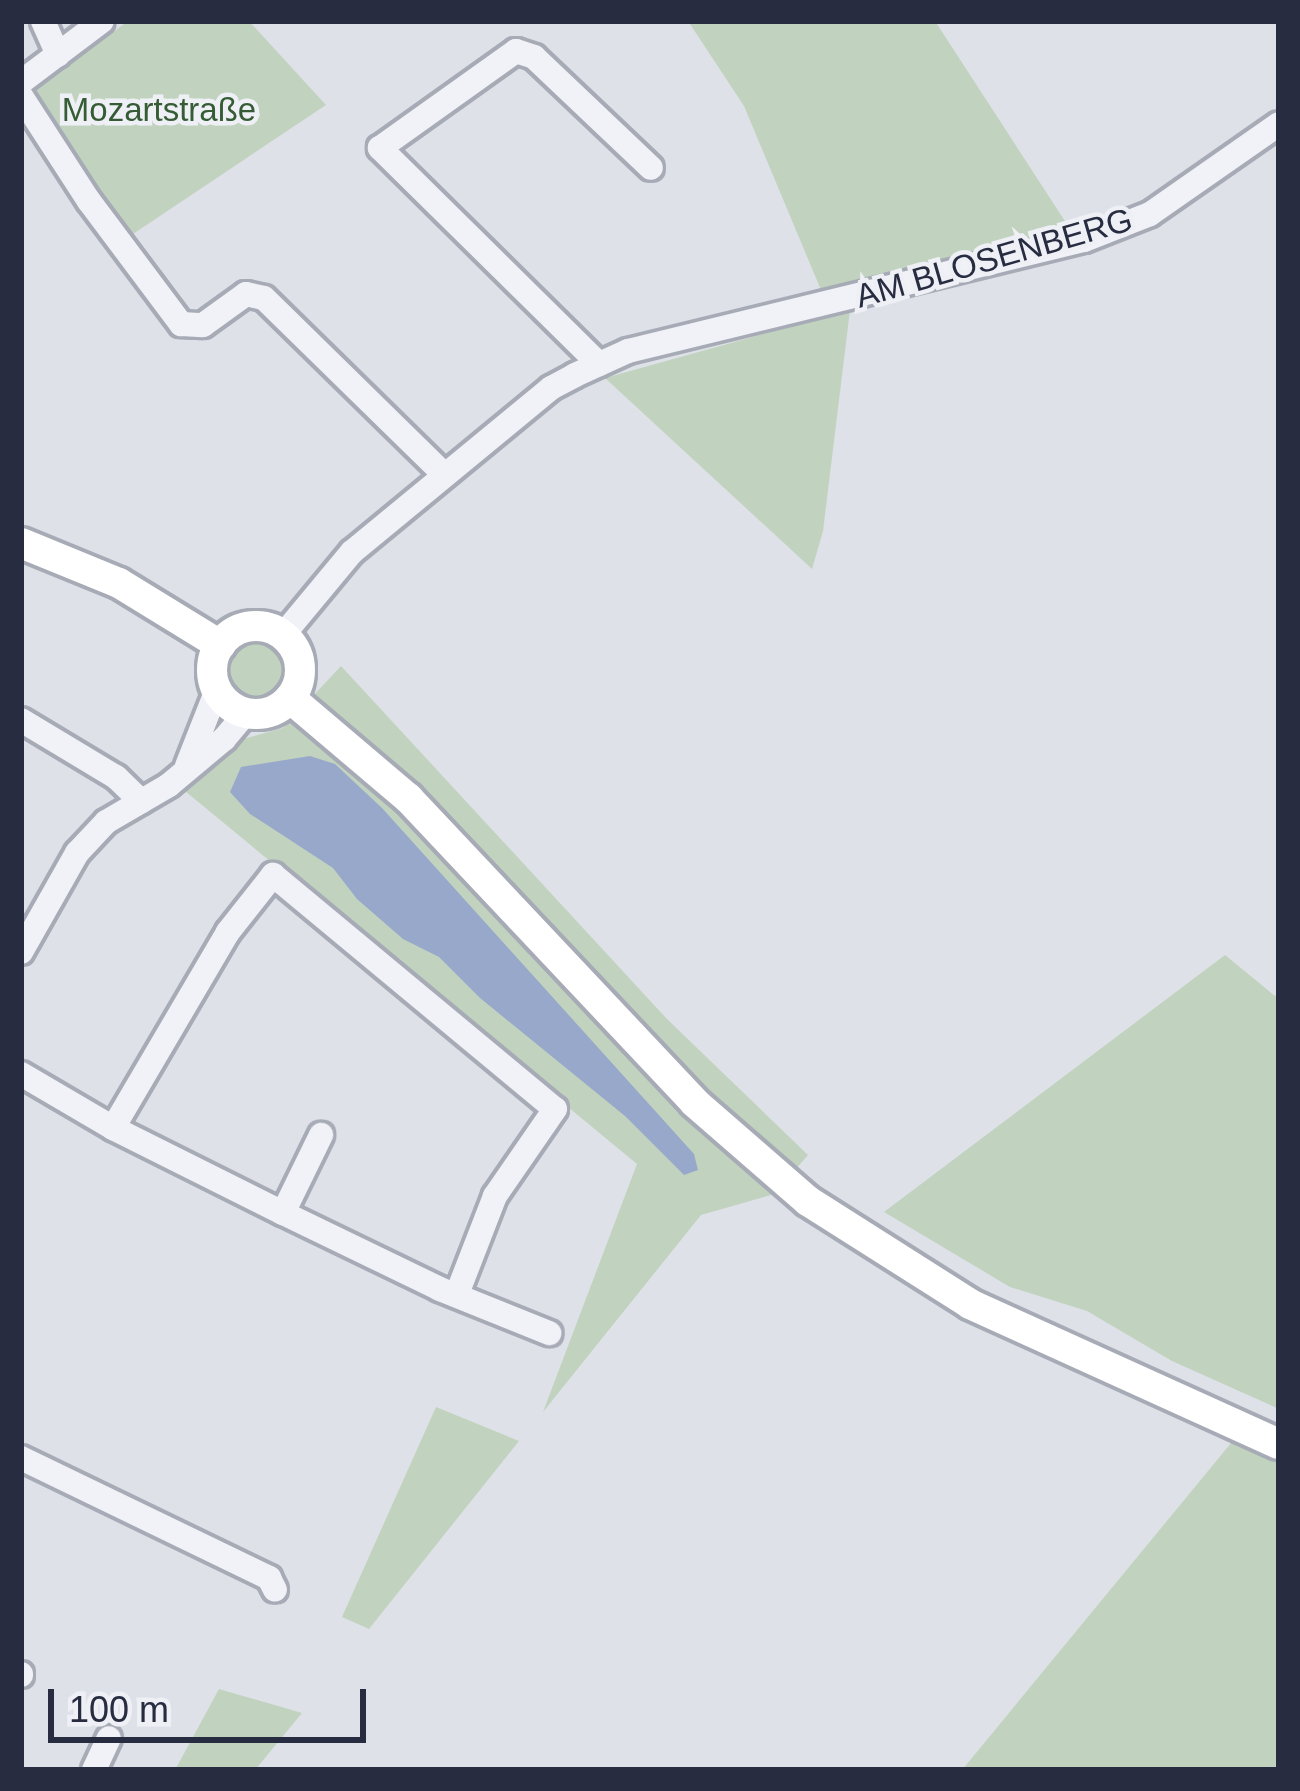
<!DOCTYPE html>
<html>
<head>
<meta charset="utf-8">
<style>
	body { margin:0 }
	#map { position:relative; width:1300px; height:1791px; overflow:hidden; background:#dee1e8; font-family:Helvetica,sans-serif }
	div>[style] { position:absolute }
	.green>* { inset:0; background:#c1d3bf }
	.round { border-radius:50% }
	.water>* { inset:0; background:#98a8ca }
	.roads { filter:drop-shadow(3px 0 #a7abb6) drop-shadow(-3px 0 #a7abb6) drop-shadow(0 3px #a7abb6) drop-shadow(0 -3px #a7abb6) }
	.minor>* { height:24px; margin:-12px; padding:0 12px; transform-origin:12px; border-radius:12px; background:#f1f2f7 }
	.major>* { height:30px; margin:-15px; padding:0 15px; transform-origin:15px; border-radius:15px; background:#fff }
	.major>.ring { margin:-15px; padding:0; box-sizing:content-box; background:none; border:30px solid #fff; border-radius:50% }
	span { translate:-50% -50%; white-space:nowrap; text-align:center; line-height:1.15; -webkit-text-stroke:9px #eef0f6; paint-order:stroke }
	.park-label { font-size:33px; color:#355c34 }
	.street-label { font-size:33px; color:#272c40 }
	.frame { position:absolute; inset:0; border:24px solid #272c40; pointer-events:none }
	.scale { position:absolute; left:48px; top:1689px; width:318px; height:54px; box-sizing:border-box; border:6px solid #272c40; border-top:0; padding-left:15px; font-size:36px; line-height:42px; white-space:nowrap; color:#272c40; -webkit-text-stroke:9px #eef0f6; paint-order:stroke }
</style>
</head>
<body>
<div id="map">
	<div class="green">
		<i style="clip-path:polygon(128px 21px,249px 21px,326px 105px,124px 240px,91px 194px,34px 91px)"></i>
		<i style="clip-path:polygon(688px 21px,935px 21px,1072px 232px,853px 292px,821px 290px,744px 106px)"></i>
		<i style="clip-path:polygon(850px 310px,823px 531px,812px 569px,605px 378px)"></i>
		<i class="round" style="left:225px;top:639px;width:64px;height:64px"></i>
		<i style="clip-path:polygon(341px 666px,667px 1019px,808px 1155px,774px 1194px,701px 1215px,543px 1412px,637px 1164px,185px 791px,233px 742px,283px 728px)"></i>
		<i style="clip-path:polygon(1225px 955px,1275px 996px,1279px 991px,1279px 1409px,1172px 1361px,1087px 1311px,1010px 1287px,884px 1212px)"></i>
		<i style="clip-path:polygon(436px 1407px,519px 1441px,369px 1629px,342px 1617px)"></i>
		<i style="clip-path:polygon(1236px 1437px,1279px 1457px,1279px 1770px,962px 1770px)"></i>
		<i style="clip-path:polygon(219px 1689px,302px 1713px,255px 1770px,175px 1770px)"></i>
	</div>
	<div class="water">
		<i style="clip-path:polygon(310px 756px,335px 764px,382px 808px,694px 1154px,698px 1170px,684px 1175px,625px 1116px,480px 998px,439px 957px,403px 939px,357px 899px,333px 868px,250px 814px,230px 792px,241px 767px)"></i>
	</div>
	<div class="roads">
		<div class="minor">
			<i style="left:43px;top:21px;width:37px;rotate:66deg"></i>
			<i style="left:21px;top:82px;width:101px;rotate:-37deg"></i>
			<i style="left:21px;top:96px;width:125px;rotate:57.1deg"></i>
			<i style="left:89px;top:201px;width:154px;rotate:53.2deg"></i>
			<i style="left:181px;top:324px;width:22px;rotate:3deg"></i>
			<i style="left:203px;top:325px;width:53px;rotate:-35.8deg"></i>
			<i style="left:246px;top:294px;width:18px;rotate:13deg"></i>
			<i style="left:264px;top:298px;width:252px;rotate:44.4deg"></i>
			<i style="left:599px;top:364px;width:308px;rotate:-135.4deg"></i>
			<i style="left:380px;top:148px;width:167px;rotate:-35.5deg"></i>
			<i style="left:516px;top:51px;width:19px;rotate:18deg"></i>
			<i style="left:534px;top:57px;width:161px;rotate:43.5deg"></i>
			<i style="left:283px;top:635px;width:108px;rotate:-50.3deg"></i>
			<i style="left:352px;top:552px;width:258px;rotate:-39.5deg"></i>
			<i style="left:551px;top:388px;width:27px;rotate:-28deg"></i>
			<i style="left:575px;top:375px;width:58px;rotate:-24.4deg"></i>
			<i style="left:628px;top:351px;width:469px;rotate:-13.7deg"></i>
			<i style="left:1084px;top:240px;width:71px;rotate:-21.5deg"></i>
			<i style="left:1150px;top:214px;width:157px;rotate:-34.9deg"></i>
			<i style="left:21px;top:720px;width:111px;rotate:31deg"></i>
			<i style="left:116px;top:777px;width:35px;rotate:44deg"></i>
			<i style="left:187px;top:766px;width:82px;rotate:-68.5deg"></i>
			<i style="left:21px;top:952px;width:114px;rotate:-60.5deg"></i>
			<i style="left:77px;top:853px;width:42px;rotate:-46.9deg"></i>
			<i style="left:106px;top:822px;width:73px;rotate:-30.4deg"></i>
			<i style="left:169px;top:785px;width:72px;rotate:-39.9deg"></i>
			<i style="left:224px;top:739px;width:34px;rotate:-50deg"></i>
			<i style="left:21px;top:1074px;width:107px;rotate:30.4deg"></i>
			<i style="left:113px;top:1128px;width:190px;rotate:26.6deg"></i>
			<i style="left:283px;top:1213px;width:174px;rotate:25.8deg"></i>
			<i style="left:440px;top:1289px;width:118px;rotate:22deg"></i>
			<i style="left:113px;top:1128px;width:227px;rotate:-59.6deg"></i>
			<i style="left:228px;top:932px;width:73px;rotate:-51.7deg"></i>
			<i style="left:273px;top:875px;width:366px;rotate:39.7deg"></i>
			<i style="left:555px;top:1109px;width:106px;rotate:124.6deg"></i>
			<i style="left:495px;top:1196px;width:105px;rotate:111.2deg"></i>
			<i style="left:283px;top:1213px;width:87px;rotate:-64deg"></i>
			<i style="left:21px;top:1458px;width:276px;rotate:25.8deg"></i>
			<i style="left:269px;top:1578px;width:13px;rotate:63deg"></i>
			<i style="left:21px;top:1675px;width:1px;rotate:-90deg"></i>
			<i style="left:94px;top:1770px;width:35px;rotate:-65deg"></i>
		</div>
		<div class="major">
			<i style="left:21px;top:543px;width:106px;rotate:22.2deg"></i>
			<i style="left:119px;top:583px;width:119px;rotate:31.5deg"></i>
			<i class="ring" style="left:212px;top:626px;width:58px;height:58px"></i>
			<i style="left:290px;top:698px;width:155px;rotate:40.3deg"></i>
			<i style="left:408px;top:798px;width:417px;rotate:46.7deg"></i>
			<i style="left:694px;top:1102px;width:151px;rotate:41deg"></i>
			<i style="left:808px;top:1201px;width:192px;rotate:32.4deg"></i>
			<i style="left:970px;top:1304px;width:339px;rotate:24.4deg"></i>
		</div>
	</div>
	<div class="park-label">
		<span style="left:159px;top:110px">Mozartstraße</span>
	</div>
	<div class="street-label">
		<span style="left:994px;top:258px;rotate:-16deg">AM BLOSENBERG</span>
	</div>
	<div class="frame"></div>
	<div class="scale">100 m</div>
</div>
</body>
</html>
